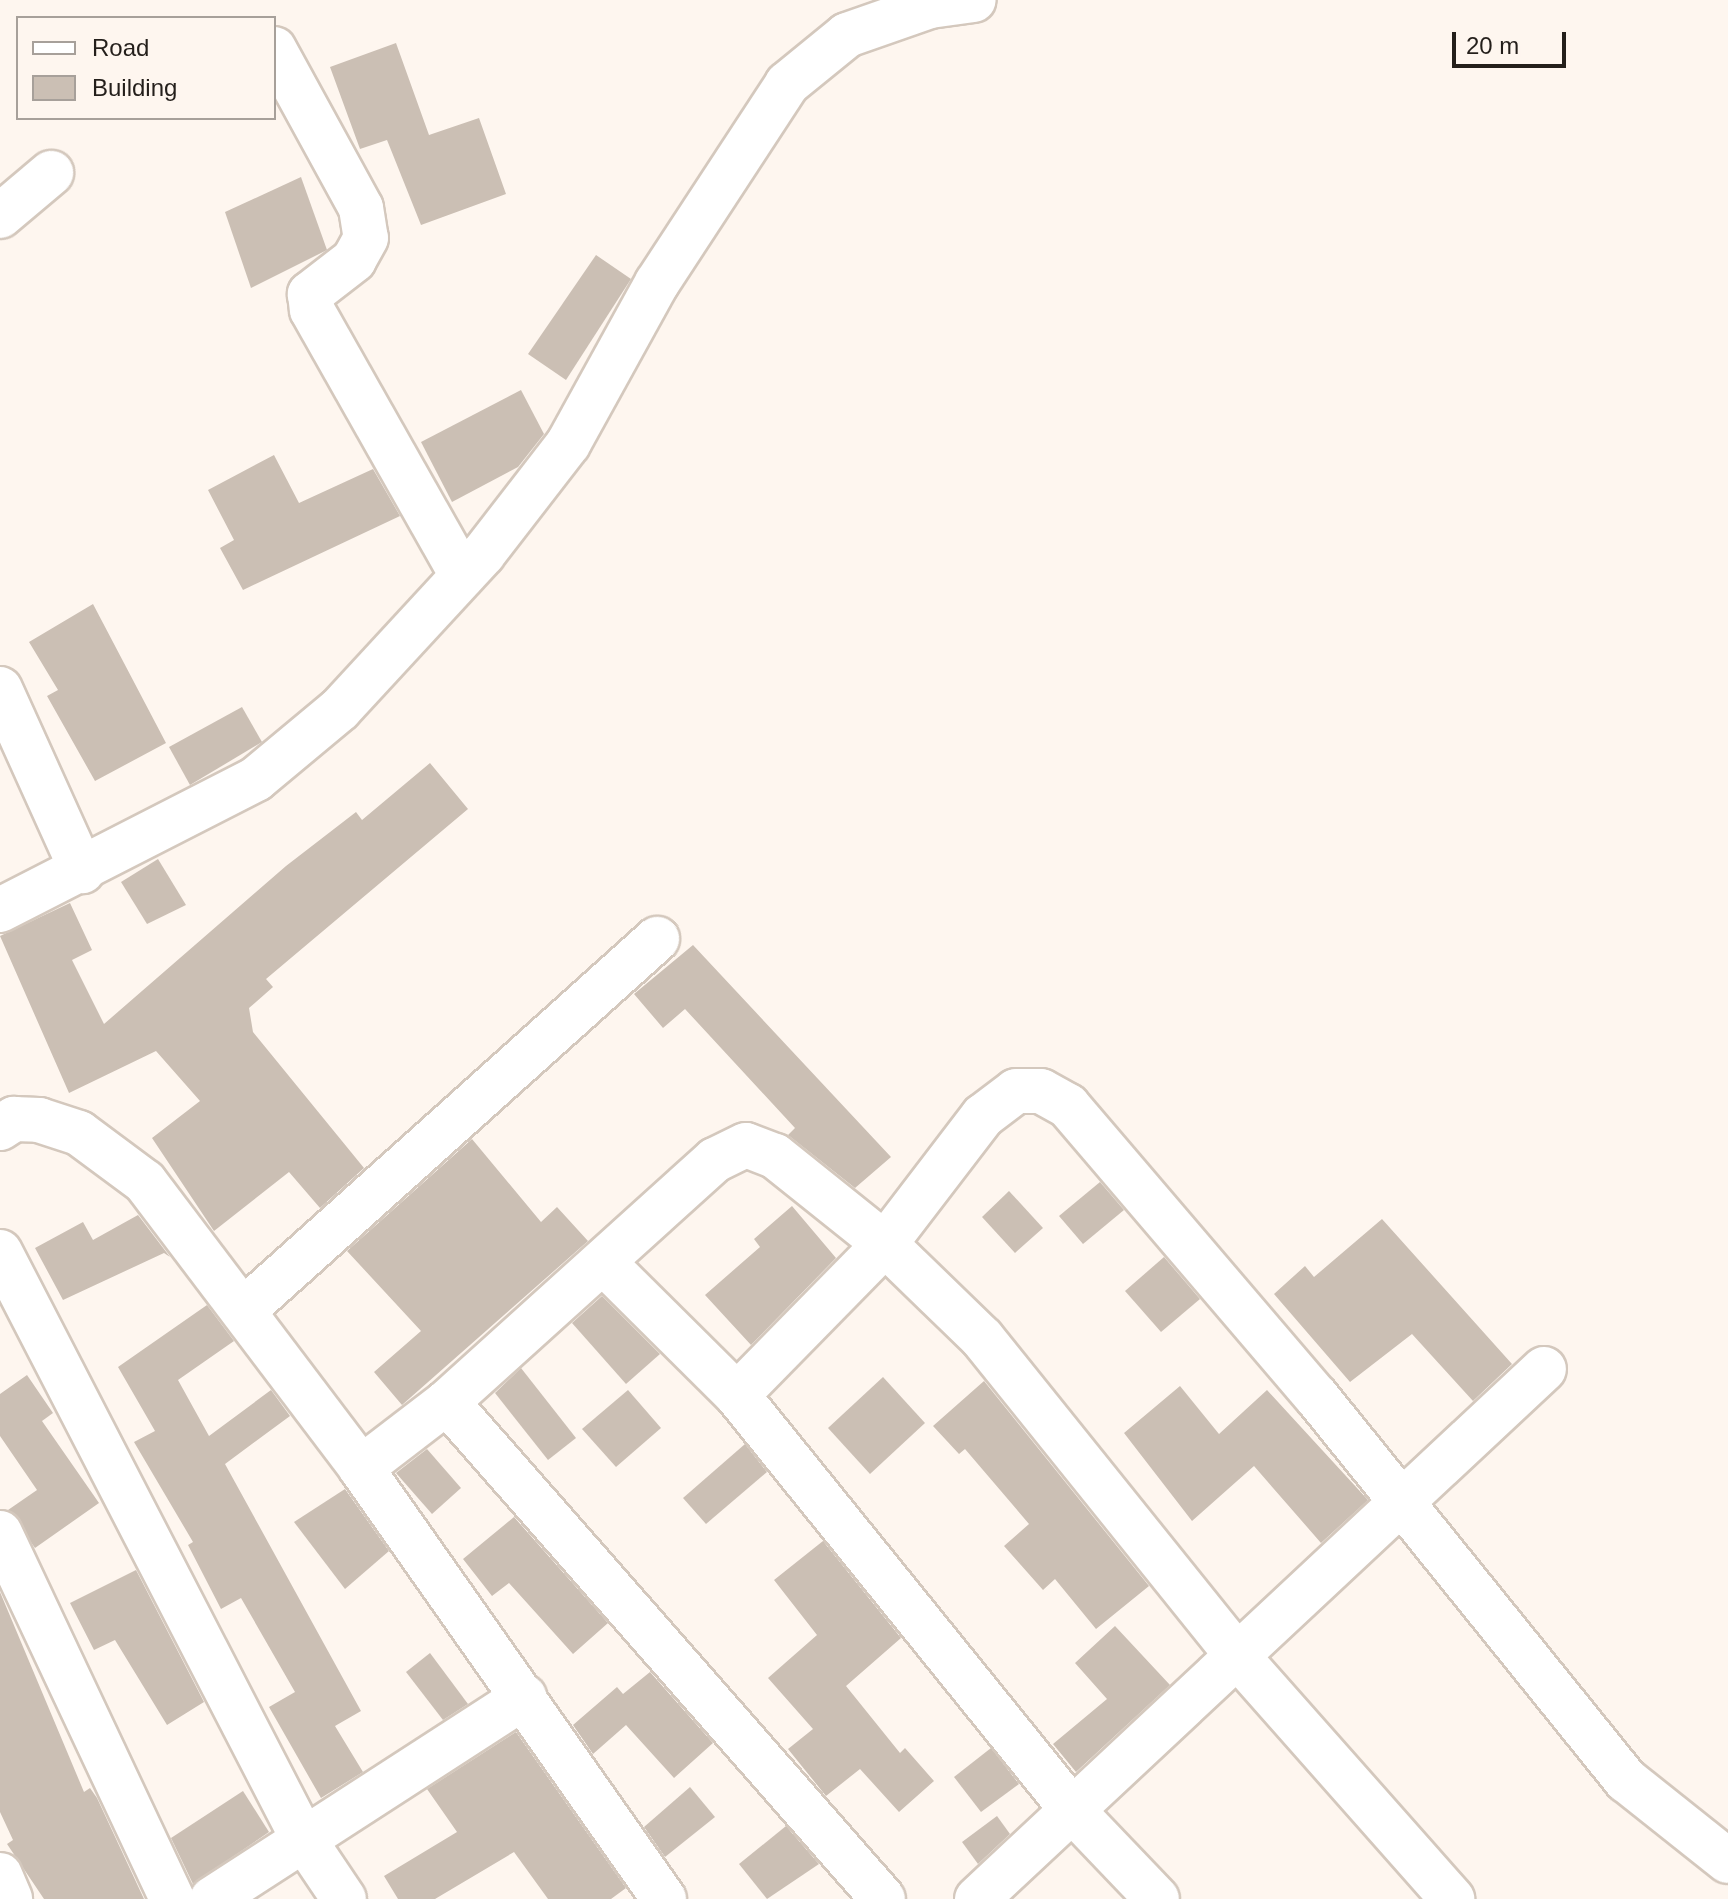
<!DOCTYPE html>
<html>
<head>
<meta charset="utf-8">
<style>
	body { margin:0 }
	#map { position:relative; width:1728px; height:1899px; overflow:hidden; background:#fef6ef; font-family:Arial,sans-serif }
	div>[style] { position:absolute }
	.building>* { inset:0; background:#cbbfb4 }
	.roads { filter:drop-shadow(2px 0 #d4c8bd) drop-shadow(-2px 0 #d4c8bd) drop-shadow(0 2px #d4c8bd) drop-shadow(0 -2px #d4c8bd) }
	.minor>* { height:44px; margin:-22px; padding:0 22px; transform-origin:22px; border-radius:22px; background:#fff }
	span { translate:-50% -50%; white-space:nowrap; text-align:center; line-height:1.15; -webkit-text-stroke:6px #fef6ef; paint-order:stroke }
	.legend { position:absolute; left:16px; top:16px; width:260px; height:104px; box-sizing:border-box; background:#fef6ef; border:2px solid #a7a09a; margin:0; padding:10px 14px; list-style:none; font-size:24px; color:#241f1b }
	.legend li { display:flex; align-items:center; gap:16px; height:40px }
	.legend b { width:40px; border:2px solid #a7a09a }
	.scale { position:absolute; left:1452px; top:32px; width:114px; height:36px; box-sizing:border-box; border:4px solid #241f1b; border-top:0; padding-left:10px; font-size:24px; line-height:28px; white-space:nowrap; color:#241f1b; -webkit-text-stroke:6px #fef6ef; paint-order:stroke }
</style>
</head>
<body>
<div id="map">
	<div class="building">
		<i style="clip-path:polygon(396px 43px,429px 135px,479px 118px,506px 194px,421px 225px,387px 140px,360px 149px,330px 67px)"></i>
		<i style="clip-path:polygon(301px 177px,327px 250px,251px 288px,225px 212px)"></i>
		<i style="clip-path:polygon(596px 255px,631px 279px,566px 380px,528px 354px)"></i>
		<i style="clip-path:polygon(521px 390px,544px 434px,518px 467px,452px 502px,421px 442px)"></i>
		<i style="clip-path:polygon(274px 455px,299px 503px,373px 469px,400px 516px,243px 590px,220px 548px,234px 540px,208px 490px)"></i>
		<i style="clip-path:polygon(93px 604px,166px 743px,95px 781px,47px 696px,58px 690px,29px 642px)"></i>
		<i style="clip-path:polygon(242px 707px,262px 742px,190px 785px,169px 747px)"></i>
		<i style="clip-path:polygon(430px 763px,468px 809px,266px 979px,273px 987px,249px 1008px,253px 1032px,364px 1168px,320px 1208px,289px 1172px,214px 1231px,152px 1138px,200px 1101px,156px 1051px,69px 1093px,0 936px,70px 903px,92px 950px,72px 960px,104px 1024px,286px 866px,356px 812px,362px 820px)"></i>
		<i style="clip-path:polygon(158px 859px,186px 905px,147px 924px,121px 882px)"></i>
		<i style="clip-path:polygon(693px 945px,891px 1157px,855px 1188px,788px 1135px,795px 1128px,685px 1009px,663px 1028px,634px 994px)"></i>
		<i style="clip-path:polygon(472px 1139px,541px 1222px,557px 1207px,588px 1241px,402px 1405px,374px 1372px,421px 1331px,347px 1251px)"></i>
		<i style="clip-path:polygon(1100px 1182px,1124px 1210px,1083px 1244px,1059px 1216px)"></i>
		<i style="clip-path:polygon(1009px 1191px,1043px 1228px,1015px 1253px,982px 1217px)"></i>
		<i style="clip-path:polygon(792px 1206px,836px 1258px,751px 1345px,705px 1295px,760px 1247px,754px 1239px)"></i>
		<i style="clip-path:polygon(138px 1215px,170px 1257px,164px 1253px,63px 1300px,35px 1248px,83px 1222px,93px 1240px)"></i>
		<i style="clip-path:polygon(1382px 1219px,1512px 1364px,1473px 1401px,1412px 1334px,1350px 1382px,1274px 1294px,1305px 1266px,1314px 1277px)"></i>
		<i style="clip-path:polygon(1164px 1257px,1200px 1299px,1161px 1332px,1125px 1291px)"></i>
		<i style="clip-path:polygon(602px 1296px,660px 1354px,626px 1384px,572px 1323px)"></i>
		<i style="clip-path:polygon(207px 1305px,234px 1341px,178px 1380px,209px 1436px,271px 1390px,290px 1416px,225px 1464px,361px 1711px,335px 1726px,363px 1772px,321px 1798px,269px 1707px,295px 1692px,241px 1598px,221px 1609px,188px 1545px,193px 1542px,134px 1442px,155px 1431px,118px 1367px)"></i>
		<i style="clip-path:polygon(521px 1368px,576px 1438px,548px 1460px,495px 1393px)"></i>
		<i style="clip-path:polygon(27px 1375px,53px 1413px,42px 1421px,99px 1503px,35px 1548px,8px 1510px,37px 1490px,0 1436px,0 1394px)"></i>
		<i style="clip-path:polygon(883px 1377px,925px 1423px,870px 1474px,828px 1428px)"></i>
		<i style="clip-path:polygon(984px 1381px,1149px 1586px,1096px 1629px,1055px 1579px,1043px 1590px,1004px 1546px,1029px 1524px,965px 1449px,959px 1454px,933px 1426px)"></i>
		<i style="clip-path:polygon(1180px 1386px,1219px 1434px,1267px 1390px,1368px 1500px,1321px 1543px,1254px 1466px,1192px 1521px,1124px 1433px)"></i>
		<i style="clip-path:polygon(628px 1390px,661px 1428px,616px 1467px,582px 1429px)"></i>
		<i style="clip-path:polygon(745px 1444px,767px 1472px,706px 1524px,683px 1498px)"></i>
		<i style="clip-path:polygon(427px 1449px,461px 1488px,432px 1514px,396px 1473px)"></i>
		<i style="clip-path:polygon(345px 1489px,389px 1551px,345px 1589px,294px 1522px)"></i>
		<i style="clip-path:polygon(514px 1517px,608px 1623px,573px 1654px,509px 1583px,492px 1596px,463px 1559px)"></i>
		<i style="clip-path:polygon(823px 1541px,901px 1638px,846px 1686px,900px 1753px,905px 1748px,934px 1781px,899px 1812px,860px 1769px,826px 1796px,788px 1749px,813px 1729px,768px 1678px,817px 1635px,774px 1580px)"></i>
		<i style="clip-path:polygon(136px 1570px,204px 1702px,167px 1725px,115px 1640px,94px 1650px,70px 1603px)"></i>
		<i style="clip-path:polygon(0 1592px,84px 1792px,90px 1788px,97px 1798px,144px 1899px,44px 1899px,7px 1844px,13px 1840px,0 1812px)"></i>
		<i style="clip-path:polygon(1115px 1626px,1170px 1685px,1076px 1772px,1053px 1744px,1107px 1699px,1075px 1663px)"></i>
		<i style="clip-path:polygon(430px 1653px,468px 1704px,443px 1720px,406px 1672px)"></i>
		<i style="clip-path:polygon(650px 1672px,713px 1743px,674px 1778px,626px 1725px,593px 1754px,573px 1725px,617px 1687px,623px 1694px)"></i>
		<i style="clip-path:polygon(516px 1732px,626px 1888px,611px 1899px,548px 1899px,514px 1852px,435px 1899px,398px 1899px,384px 1876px,457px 1832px,427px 1789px)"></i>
		<i style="clip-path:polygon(991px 1748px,1019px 1784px,981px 1812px,954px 1777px)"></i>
		<i style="clip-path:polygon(690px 1787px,715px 1817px,665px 1857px,644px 1827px)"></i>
		<i style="clip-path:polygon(243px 1791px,269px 1832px,193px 1884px,171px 1838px)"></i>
		<i style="clip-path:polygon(997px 1816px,1010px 1834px,978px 1864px,962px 1842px)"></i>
		<i style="clip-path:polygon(786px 1826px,819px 1864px,767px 1899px,739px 1864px)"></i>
	</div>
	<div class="roads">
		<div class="minor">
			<i style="left:274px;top:49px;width:181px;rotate:61.3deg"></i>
			<i style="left:361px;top:208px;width:30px;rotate:81deg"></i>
			<i style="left:366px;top:238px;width:25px;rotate:119deg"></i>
			<i style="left:354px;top:260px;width:56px;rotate:142.3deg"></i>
			<i style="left:310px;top:294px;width:16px;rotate:83deg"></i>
			<i style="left:312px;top:310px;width:305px;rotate:60.5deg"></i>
			<i style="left:0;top:216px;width:67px;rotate:-40.1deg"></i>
			<i style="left:0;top:689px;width:200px;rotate:65.7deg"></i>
			<i style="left:0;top:910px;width:288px;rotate:-27.1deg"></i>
			<i style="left:256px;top:779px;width:109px;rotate:-39.8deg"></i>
			<i style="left:340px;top:709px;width:211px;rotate:-47.3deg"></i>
			<i style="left:483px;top:554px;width:139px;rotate:-52.3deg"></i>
			<i style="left:568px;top:444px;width:184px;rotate:-61.1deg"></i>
			<i style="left:657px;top:283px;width:238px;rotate:-56.8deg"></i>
			<i style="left:787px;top:84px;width:77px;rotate:-39.2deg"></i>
			<i style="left:847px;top:35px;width:88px;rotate:-19.3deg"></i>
			<i style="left:930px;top:6px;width:44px;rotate:-7.8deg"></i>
			<i style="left:0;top:1128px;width:17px;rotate:-33deg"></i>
			<i style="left:14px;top:1119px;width:25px;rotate:2deg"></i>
			<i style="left:39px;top:1120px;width:42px;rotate:18deg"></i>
			<i style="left:79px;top:1133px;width:82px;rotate:36.6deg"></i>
			<i style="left:145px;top:1182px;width:358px;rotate:52.9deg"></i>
			<i style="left:361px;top:1468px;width:527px;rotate:54.89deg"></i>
			<i style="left:0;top:1252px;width:656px;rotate:62.69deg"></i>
			<i style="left:301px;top:1835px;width:77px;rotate:56.1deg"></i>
			<i style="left:603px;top:1262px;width:189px;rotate:44.8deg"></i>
			<i style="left:737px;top:1395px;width:536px;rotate:51.06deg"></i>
			<i style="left:1074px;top:1812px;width:120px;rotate:46.3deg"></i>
			<i style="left:245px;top:1309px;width:554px;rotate:-41.93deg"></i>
			<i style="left:737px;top:1395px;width:211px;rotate:-45.6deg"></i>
			<i style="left:885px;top:1244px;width:161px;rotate:-52.6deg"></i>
			<i style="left:983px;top:1116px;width:41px;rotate:-37.1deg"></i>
			<i style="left:1016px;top:1091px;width:25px"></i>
			<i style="left:1041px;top:1091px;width:31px;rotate:29deg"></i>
			<i style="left:1068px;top:1106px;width:382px;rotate:49.5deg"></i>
			<i style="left:1316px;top:1396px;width:494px;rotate:51.1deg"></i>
			<i style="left:1626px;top:1780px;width:130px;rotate:38.5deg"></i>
			<i style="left:447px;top:1402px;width:661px;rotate:48.74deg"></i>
			<i style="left:361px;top:1468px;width:108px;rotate:-37.5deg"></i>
			<i style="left:447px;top:1402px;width:361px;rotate:-42.1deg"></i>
			<i style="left:715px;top:1160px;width:34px;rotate:-26deg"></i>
			<i style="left:746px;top:1145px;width:31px;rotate:21deg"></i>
			<i style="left:775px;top:1156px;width:141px;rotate:38.7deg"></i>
			<i style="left:885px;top:1244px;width:135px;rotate:44.1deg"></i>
			<i style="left:982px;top:1338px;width:410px;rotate:51.2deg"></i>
			<i style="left:1239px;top:1658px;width:322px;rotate:48.5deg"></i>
			<i style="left:0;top:1533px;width:404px;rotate:64.8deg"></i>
			<i style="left:0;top:1875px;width:26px;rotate:67deg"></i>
			<i style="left:212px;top:1899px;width:372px;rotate:-32.9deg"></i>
			<i style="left:977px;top:1899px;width:776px;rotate:-43.07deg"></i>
		</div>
	</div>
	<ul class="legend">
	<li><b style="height:10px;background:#fff"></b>Road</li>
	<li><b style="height:22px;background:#cbbfb4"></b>Building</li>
	</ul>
	<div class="scale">20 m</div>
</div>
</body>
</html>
